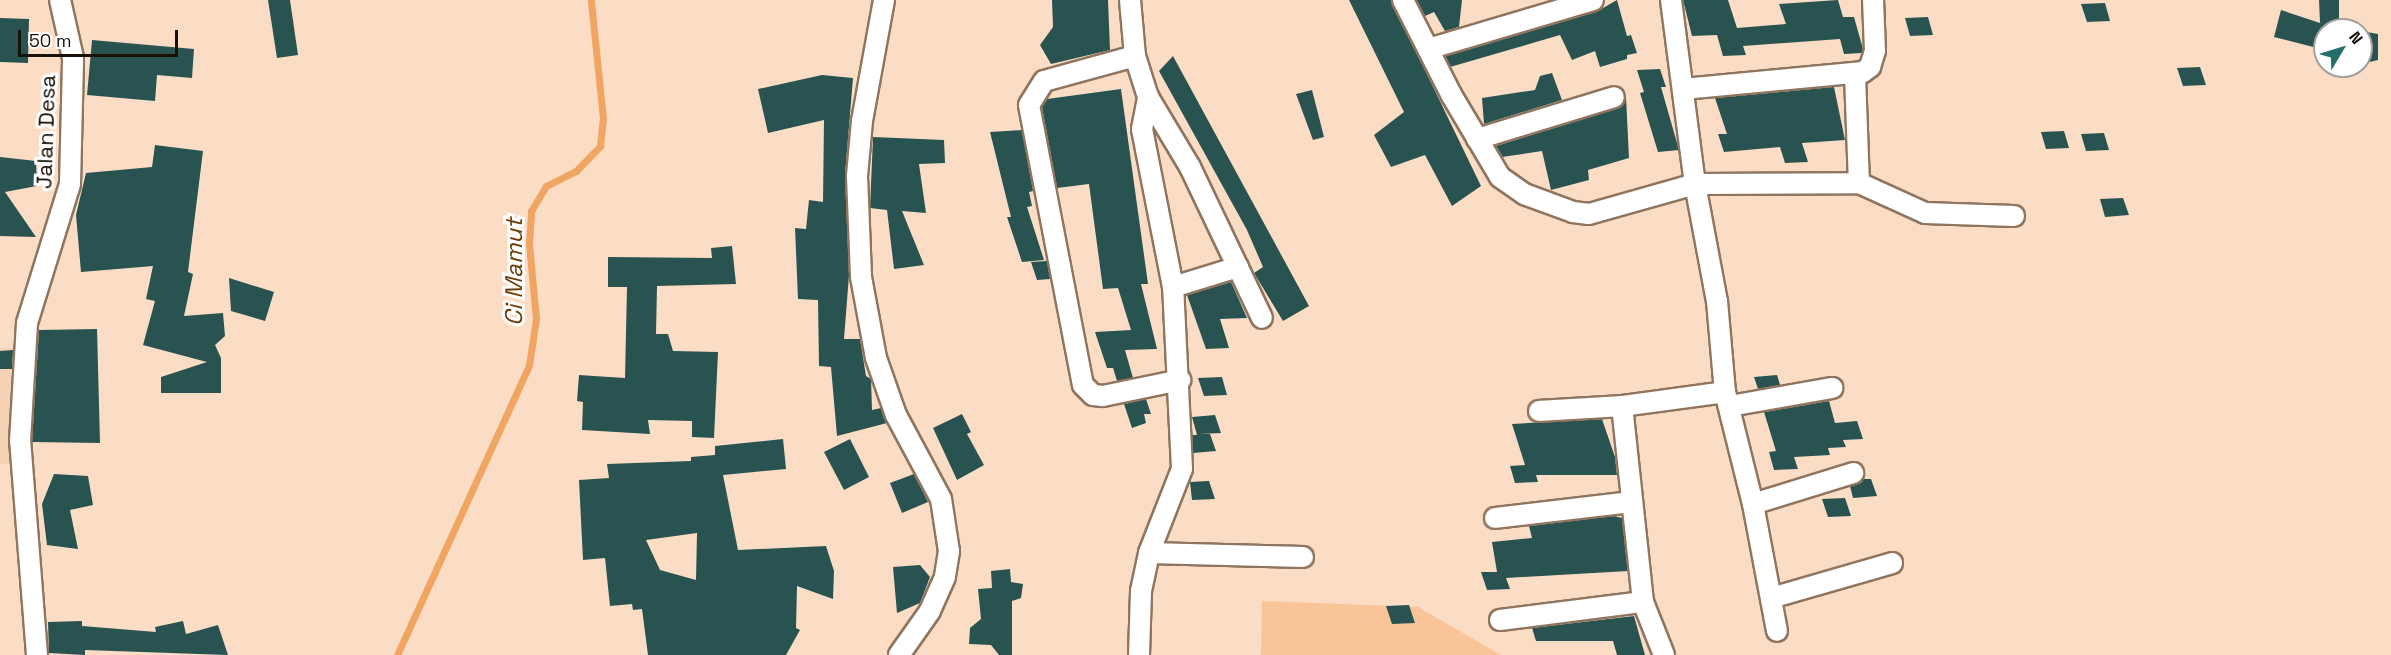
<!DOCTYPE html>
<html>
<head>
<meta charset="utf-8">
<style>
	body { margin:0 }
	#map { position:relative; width:2391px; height:655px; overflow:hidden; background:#fbddc5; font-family:"Space Grotesk",sans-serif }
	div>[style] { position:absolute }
	.built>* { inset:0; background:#f5d2b4 }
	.green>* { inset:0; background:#f9c497 }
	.stream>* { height:7px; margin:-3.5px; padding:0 3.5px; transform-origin:3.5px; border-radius:3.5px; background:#f0a562 }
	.building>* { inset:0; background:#285350 }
	.roads { filter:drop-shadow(2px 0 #8f755f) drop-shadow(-2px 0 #8f755f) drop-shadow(0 2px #8f755f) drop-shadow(0 -2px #8f755f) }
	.street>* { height:20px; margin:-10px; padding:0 10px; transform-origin:10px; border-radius:10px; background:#fff }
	span { translate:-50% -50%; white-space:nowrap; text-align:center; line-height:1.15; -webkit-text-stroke:6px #fff; paint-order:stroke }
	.street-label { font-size:22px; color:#191007 }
	.water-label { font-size:24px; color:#6e3e08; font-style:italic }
	.north { position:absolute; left:2313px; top:18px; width:60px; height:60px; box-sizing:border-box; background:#fff; border:2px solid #a39f9c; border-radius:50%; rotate:52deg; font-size:16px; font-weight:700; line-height:24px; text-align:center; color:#191007 }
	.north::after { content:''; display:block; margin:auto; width:21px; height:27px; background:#256f6b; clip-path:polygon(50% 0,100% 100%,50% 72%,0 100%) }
	.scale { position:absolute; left:18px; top:30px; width:160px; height:27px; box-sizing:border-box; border:3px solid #191007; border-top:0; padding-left:8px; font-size:18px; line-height:21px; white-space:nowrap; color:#191007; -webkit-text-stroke:4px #fff; paint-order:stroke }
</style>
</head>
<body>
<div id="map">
	<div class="built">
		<i style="clip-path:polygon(0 348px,17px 348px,9px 464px,0 464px)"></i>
	</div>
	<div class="green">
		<i style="clip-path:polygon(1262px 601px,1418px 607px,1501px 655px,1261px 655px)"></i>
	</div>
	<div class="stream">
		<i style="left:397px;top:655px;width:319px;rotate:-65.5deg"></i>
		<i style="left:529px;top:365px;width:47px;rotate:-81.3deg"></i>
		<i style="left:536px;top:319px;width:76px;rotate:-95.3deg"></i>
		<i style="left:529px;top:243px;width:32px;rotate:-86deg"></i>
		<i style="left:531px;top:211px;width:29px;rotate:-59deg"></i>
		<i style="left:546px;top:186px;width:34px;rotate:-27deg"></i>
		<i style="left:576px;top:171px;width:35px;rotate:-46deg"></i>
		<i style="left:600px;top:146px;width:27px;rotate:-84deg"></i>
		<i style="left:603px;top:119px;width:120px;rotate:-95.8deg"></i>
	</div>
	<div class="building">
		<i style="clip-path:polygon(268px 0,290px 0,298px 55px,277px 58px)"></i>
		<i style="clip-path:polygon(1052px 0,1108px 0,1110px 50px,1051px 64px,1040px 45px,1053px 27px)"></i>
		<i style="clip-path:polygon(1349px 0,1391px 0,1481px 186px,1452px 206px,1425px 155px,1391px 167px,1374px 135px,1404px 112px)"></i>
		<i style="clip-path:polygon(1416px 0,1462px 0,1459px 27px,1445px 31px,1434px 12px,1425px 16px)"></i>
		<i style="clip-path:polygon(1617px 0,1627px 36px,1631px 35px,1637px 53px,1627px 55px,1627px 59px,1600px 67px,1595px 51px,1572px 60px,1560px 35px,1450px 67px,1445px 56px,1596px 12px)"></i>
		<i style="clip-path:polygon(1683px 0,1728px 0,1737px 28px,1786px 24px,1779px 4px,1838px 0,1843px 17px,1854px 17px,1863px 49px,1862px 53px,1844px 54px,1840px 39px,1743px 46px,1746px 55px,1723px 56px,1717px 35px,1692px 36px)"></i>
		<i style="clip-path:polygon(2319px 0,2339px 0,2339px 30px,2325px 30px,2325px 50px,2274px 37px,2281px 10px,2320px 23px)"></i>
		<i style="clip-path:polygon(2105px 3px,2110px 21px,2087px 22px,2081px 4px)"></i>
		<i style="clip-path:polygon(1928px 17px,1933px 35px,1910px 36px,1905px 18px)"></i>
		<i style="clip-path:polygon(0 18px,29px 19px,28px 63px,0 62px)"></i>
		<i style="clip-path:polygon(2361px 31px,2378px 34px,2378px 60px,2361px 64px)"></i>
		<i style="clip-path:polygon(92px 40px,194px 49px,192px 78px,157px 75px,155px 101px,87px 95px)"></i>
		<i style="clip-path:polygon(1173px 56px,1309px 306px,1283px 321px,1254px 273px,1263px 267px,1247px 230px,1159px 71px)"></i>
		<i style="clip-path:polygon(2200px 67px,2206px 85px,2183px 86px,2177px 68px)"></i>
		<i style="clip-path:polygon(1660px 69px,1666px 87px,1661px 87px,1679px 150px,1658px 152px,1640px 93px,1644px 92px,1637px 70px)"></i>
		<i style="clip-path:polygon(1552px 73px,1562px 100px,1484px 124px,1482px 98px,1535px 90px,1540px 76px)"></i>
		<i style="clip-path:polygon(822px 75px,853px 78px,845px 175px,849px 275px,844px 339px,860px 339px,866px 376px,871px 379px,872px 410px,881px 408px,887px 423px,837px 436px,831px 367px,819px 366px,818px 300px,798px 299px,795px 228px,806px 229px,809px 200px,823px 202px,824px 120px,768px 133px,758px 89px)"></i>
		<i style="clip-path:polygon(1834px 87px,1845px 140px,1802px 143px,1808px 162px,1785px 163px,1780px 147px,1724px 152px,1718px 134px,1727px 134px,1715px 98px)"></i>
		<i style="clip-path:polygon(1121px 89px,1148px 284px,1141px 284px,1157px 349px,1125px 350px,1133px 378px,1117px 381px,1113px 368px,1107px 368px,1095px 332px,1131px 330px,1118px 288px,1103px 289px,1089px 184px,1057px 188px,1042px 107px,1047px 99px)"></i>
		<i style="clip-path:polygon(1312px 90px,1324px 137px,1313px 140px,1296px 94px)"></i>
		<i style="clip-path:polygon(1626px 97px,1629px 158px,1588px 170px,1589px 180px,1551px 190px,1542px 151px,1502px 157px,1496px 146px,1618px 108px)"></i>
		<i style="clip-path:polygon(1022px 130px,1033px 191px,1029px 192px,1032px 206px,1027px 207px,1044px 260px,1022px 262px,1007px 217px,1011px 217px,990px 132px)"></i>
		<i style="clip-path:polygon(2064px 131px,2069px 148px,2046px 149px,2041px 132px)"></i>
		<i style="clip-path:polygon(2104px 133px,2109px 150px,2086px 151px,2081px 134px)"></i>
		<i style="clip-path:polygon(873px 137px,944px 140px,945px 163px,919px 164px,926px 213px,902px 211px,924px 265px,894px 269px,887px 210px,870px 208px)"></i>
		<i style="clip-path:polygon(155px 145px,203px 151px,188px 272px,193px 274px,184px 316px,223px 313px,225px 336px,215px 345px,221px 358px,221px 393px,161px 393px,161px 377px,207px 362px,143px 345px,155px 301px,146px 299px,153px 266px,81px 272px,76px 215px,86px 173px,152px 167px)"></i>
		<i style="clip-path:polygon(0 157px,36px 161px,37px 186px,5px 192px,36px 237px,0 236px)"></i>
		<i style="clip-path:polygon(2123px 198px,2129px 215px,2105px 217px,2100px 199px)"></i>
		<i style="clip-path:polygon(732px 246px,736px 284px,657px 286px,656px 334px,668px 334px,673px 351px,718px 352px,714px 438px,692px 437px,692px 421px,648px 420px,650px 434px,582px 430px,583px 402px,577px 401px,579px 375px,625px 378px,627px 287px,608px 287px,608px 257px,712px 258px,711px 248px)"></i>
		<i style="clip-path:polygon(1047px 261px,1050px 279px,1037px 280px,1031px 262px)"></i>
		<i style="clip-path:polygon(229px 278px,274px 292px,265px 321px,231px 311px)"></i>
		<i style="clip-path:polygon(1231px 282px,1247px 318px,1220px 319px,1229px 348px,1206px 349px,1187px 295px)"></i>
		<i style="clip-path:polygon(97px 329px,100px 443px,32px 442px,39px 330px)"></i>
		<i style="clip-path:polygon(13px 350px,12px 369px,0 369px,0 351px)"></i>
		<i style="clip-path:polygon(1777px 375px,1780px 385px,1758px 389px,1754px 377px)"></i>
		<i style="clip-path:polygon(1222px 377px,1227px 395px,1204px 396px,1198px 378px)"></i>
		<i style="clip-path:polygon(1146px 399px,1151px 414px,1144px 414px,1146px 423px,1132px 428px,1124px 404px)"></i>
		<i style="clip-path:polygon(1829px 401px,1835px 423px,1857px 421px,1863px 439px,1843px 440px,1846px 447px,1828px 448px,1830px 455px,1794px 457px,1798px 469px,1774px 470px,1769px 452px,1776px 451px,1764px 412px)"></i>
		<i style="clip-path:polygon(962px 414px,971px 432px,967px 434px,984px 465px,957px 480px,933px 428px)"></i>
		<i style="clip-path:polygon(1215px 415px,1221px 433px,1199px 434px,1210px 434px,1216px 451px,1193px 453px,1192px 435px,1197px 435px,1192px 417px)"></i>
		<i style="clip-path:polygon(1602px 419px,1615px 457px,1617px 475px,1536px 475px,1538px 482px,1515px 483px,1510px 466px,1525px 465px,1512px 424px)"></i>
		<i style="clip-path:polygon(evenodd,783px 439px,786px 469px,723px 475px,738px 550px,826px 546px,834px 571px,833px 599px,797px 586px,796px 628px,800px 630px,786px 655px,648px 655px,642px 609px,633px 610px,632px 604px,610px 606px,605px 558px,583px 560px,579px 480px,609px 478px,607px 464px,691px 461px,691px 457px,715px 455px,715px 446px,783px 439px,697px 533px,696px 580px,660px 570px,646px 540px,697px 533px)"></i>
		<i style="clip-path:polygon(850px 439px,869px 477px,844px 490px,824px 452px)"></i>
		<i style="clip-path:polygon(54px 474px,88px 476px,93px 505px,70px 510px,78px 549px,47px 545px,42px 504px)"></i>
		<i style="clip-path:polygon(914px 474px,928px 502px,902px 513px,890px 483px)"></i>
		<i style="clip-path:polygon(1863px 479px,1871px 479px,1877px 496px,1853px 498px,1850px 486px)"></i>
		<i style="clip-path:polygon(1209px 481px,1215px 499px,1192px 500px,1190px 482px)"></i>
		<i style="clip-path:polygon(1845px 498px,1851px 516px,1828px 517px,1822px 499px)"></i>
		<i style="clip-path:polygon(1614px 516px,1622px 518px,1628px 571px,1506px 578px,1510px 589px,1487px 590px,1481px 572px,1497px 572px,1492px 542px,1532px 538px,1529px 526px)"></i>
		<i style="clip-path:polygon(920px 565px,930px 577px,920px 603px,897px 613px,893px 567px)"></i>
		<i style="clip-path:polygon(1010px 569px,1011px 582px,1023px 584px,1021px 598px,1012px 601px,1012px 655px,999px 655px,991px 645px,969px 644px,970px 628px,981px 619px,978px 589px,992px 588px,991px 571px)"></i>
		<i style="clip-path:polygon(1409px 605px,1415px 623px,1392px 624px,1386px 606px)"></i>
		<i style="clip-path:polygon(1634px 616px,1645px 655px,1617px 655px,1613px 641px,1536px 641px,1532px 628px)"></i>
		<i style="clip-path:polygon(82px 621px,82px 626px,156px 632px,155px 627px,183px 621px,186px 634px,218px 625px,228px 655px,85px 650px,85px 655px,49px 653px,48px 622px)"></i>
	</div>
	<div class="roads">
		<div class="street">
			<i style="left:884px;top:0;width:123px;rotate:100.3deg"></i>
			<i style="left:862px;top:121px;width:55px;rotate:95.2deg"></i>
			<i style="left:857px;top:176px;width:101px;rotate:87.7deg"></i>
			<i style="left:861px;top:277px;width:82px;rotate:79.5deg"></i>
			<i style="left:876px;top:358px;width:60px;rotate:70.7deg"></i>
			<i style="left:896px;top:415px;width:95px;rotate:61.8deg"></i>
			<i style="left:941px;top:499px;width:53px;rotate:81.3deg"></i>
			<i style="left:949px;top:551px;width:26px;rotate:99deg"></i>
			<i style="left:945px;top:577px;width:37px;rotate:114deg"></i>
			<i style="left:930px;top:611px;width:54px;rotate:125.2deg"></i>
			<i style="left:1130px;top:0;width:56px;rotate:84.9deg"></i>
			<i style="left:1135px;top:56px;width:43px;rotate:72.4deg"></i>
			<i style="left:1148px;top:97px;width:82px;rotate:59deg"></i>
			<i style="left:1190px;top:167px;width:167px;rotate:64.5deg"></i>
			<i style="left:1403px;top:0;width:108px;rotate:63deg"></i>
			<i style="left:1452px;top:96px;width:94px;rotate:59.3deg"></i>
			<i style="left:1500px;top:177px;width:29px;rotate:35deg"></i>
			<i style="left:1524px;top:194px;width:52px;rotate:20.2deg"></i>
			<i style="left:1573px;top:212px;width:16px;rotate:7deg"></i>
			<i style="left:1589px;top:214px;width:110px;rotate:-15.8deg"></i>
			<i style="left:1695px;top:184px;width:164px;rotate:-0.3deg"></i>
			<i style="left:1859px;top:183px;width:72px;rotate:24.4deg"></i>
			<i style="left:1925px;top:213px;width:89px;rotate:1.9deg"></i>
			<i style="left:1671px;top:0;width:186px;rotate:82.6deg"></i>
			<i style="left:1695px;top:184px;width:119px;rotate:79.4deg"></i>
			<i style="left:1717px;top:301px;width:91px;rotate:85deg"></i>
			<i style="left:1725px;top:392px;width:115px;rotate:76deg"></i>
			<i style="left:1753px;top:504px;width:129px;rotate:79.3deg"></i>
			<i style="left:1428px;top:49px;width:172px;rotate:-16.5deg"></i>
			<i style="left:1135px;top:56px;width:94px;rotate:164.6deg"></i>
			<i style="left:1044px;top:81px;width:28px;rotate:122deg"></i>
			<i style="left:1029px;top:105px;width:285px;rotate:79.1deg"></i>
			<i style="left:1083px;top:385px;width:14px;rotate:45deg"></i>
			<i style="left:1093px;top:395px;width:10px;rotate:6deg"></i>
			<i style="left:1103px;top:396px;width:79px;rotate:-11.7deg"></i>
			<i style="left:1855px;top:75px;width:108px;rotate:87.9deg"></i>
			<i style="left:1683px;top:89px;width:181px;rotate:-5.4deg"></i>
			<i style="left:1863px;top:72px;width:9px;rotate:-36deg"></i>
			<i style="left:1870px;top:67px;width:17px;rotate:-73deg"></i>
			<i style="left:1875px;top:51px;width:51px;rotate:-92.2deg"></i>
			<i style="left:1477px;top:139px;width:143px;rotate:-17deg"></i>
			<i style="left:1173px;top:287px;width:68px;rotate:-17.1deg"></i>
			<i style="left:1730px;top:406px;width:104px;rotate:-10deg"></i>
			<i style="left:1539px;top:411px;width:83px;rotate:-3.4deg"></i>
			<i style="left:1753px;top:504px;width:105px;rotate:-17.2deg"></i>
			<i style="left:1495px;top:518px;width:138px;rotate:-6.7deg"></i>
			<i style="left:1149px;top:553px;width:154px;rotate:1.5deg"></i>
			<i style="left:1771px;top:598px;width:126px;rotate:-16.1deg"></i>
			<i style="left:1500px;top:620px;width:144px;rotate:-7.2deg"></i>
			<i style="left:37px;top:655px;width:215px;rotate:-94.5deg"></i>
			<i style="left:20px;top:441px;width:118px;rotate:-86.6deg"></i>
			<i style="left:27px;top:323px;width:145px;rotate:-72.8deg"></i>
			<i style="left:70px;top:184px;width:126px;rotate:-88.6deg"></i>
			<i style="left:73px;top:58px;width:59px;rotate:-102.6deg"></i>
			<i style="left:1139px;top:655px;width:64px;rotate:-88.2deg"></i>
			<i style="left:1141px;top:591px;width:39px;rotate:-78deg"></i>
			<i style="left:1149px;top:553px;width:90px;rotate:-68.6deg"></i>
			<i style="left:1182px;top:469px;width:182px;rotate:-92.8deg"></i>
			<i style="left:1173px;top:287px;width:161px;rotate:-101.1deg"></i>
			<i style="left:1142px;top:129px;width:33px;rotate:-79deg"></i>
			<i style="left:1664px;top:655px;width:57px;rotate:-111.6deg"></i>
			<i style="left:1643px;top:602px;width:197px;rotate:-96.1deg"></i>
			<i style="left:1622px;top:406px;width:104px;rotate:-7.7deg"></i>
		</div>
	</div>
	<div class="street-label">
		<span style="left:46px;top:132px;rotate:-88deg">Jalan Desa</span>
	</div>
	<div class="water-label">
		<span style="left:514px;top:272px;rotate:-90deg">Ci Mamut</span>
	</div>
	<div class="north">N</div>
	<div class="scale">50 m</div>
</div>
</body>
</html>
